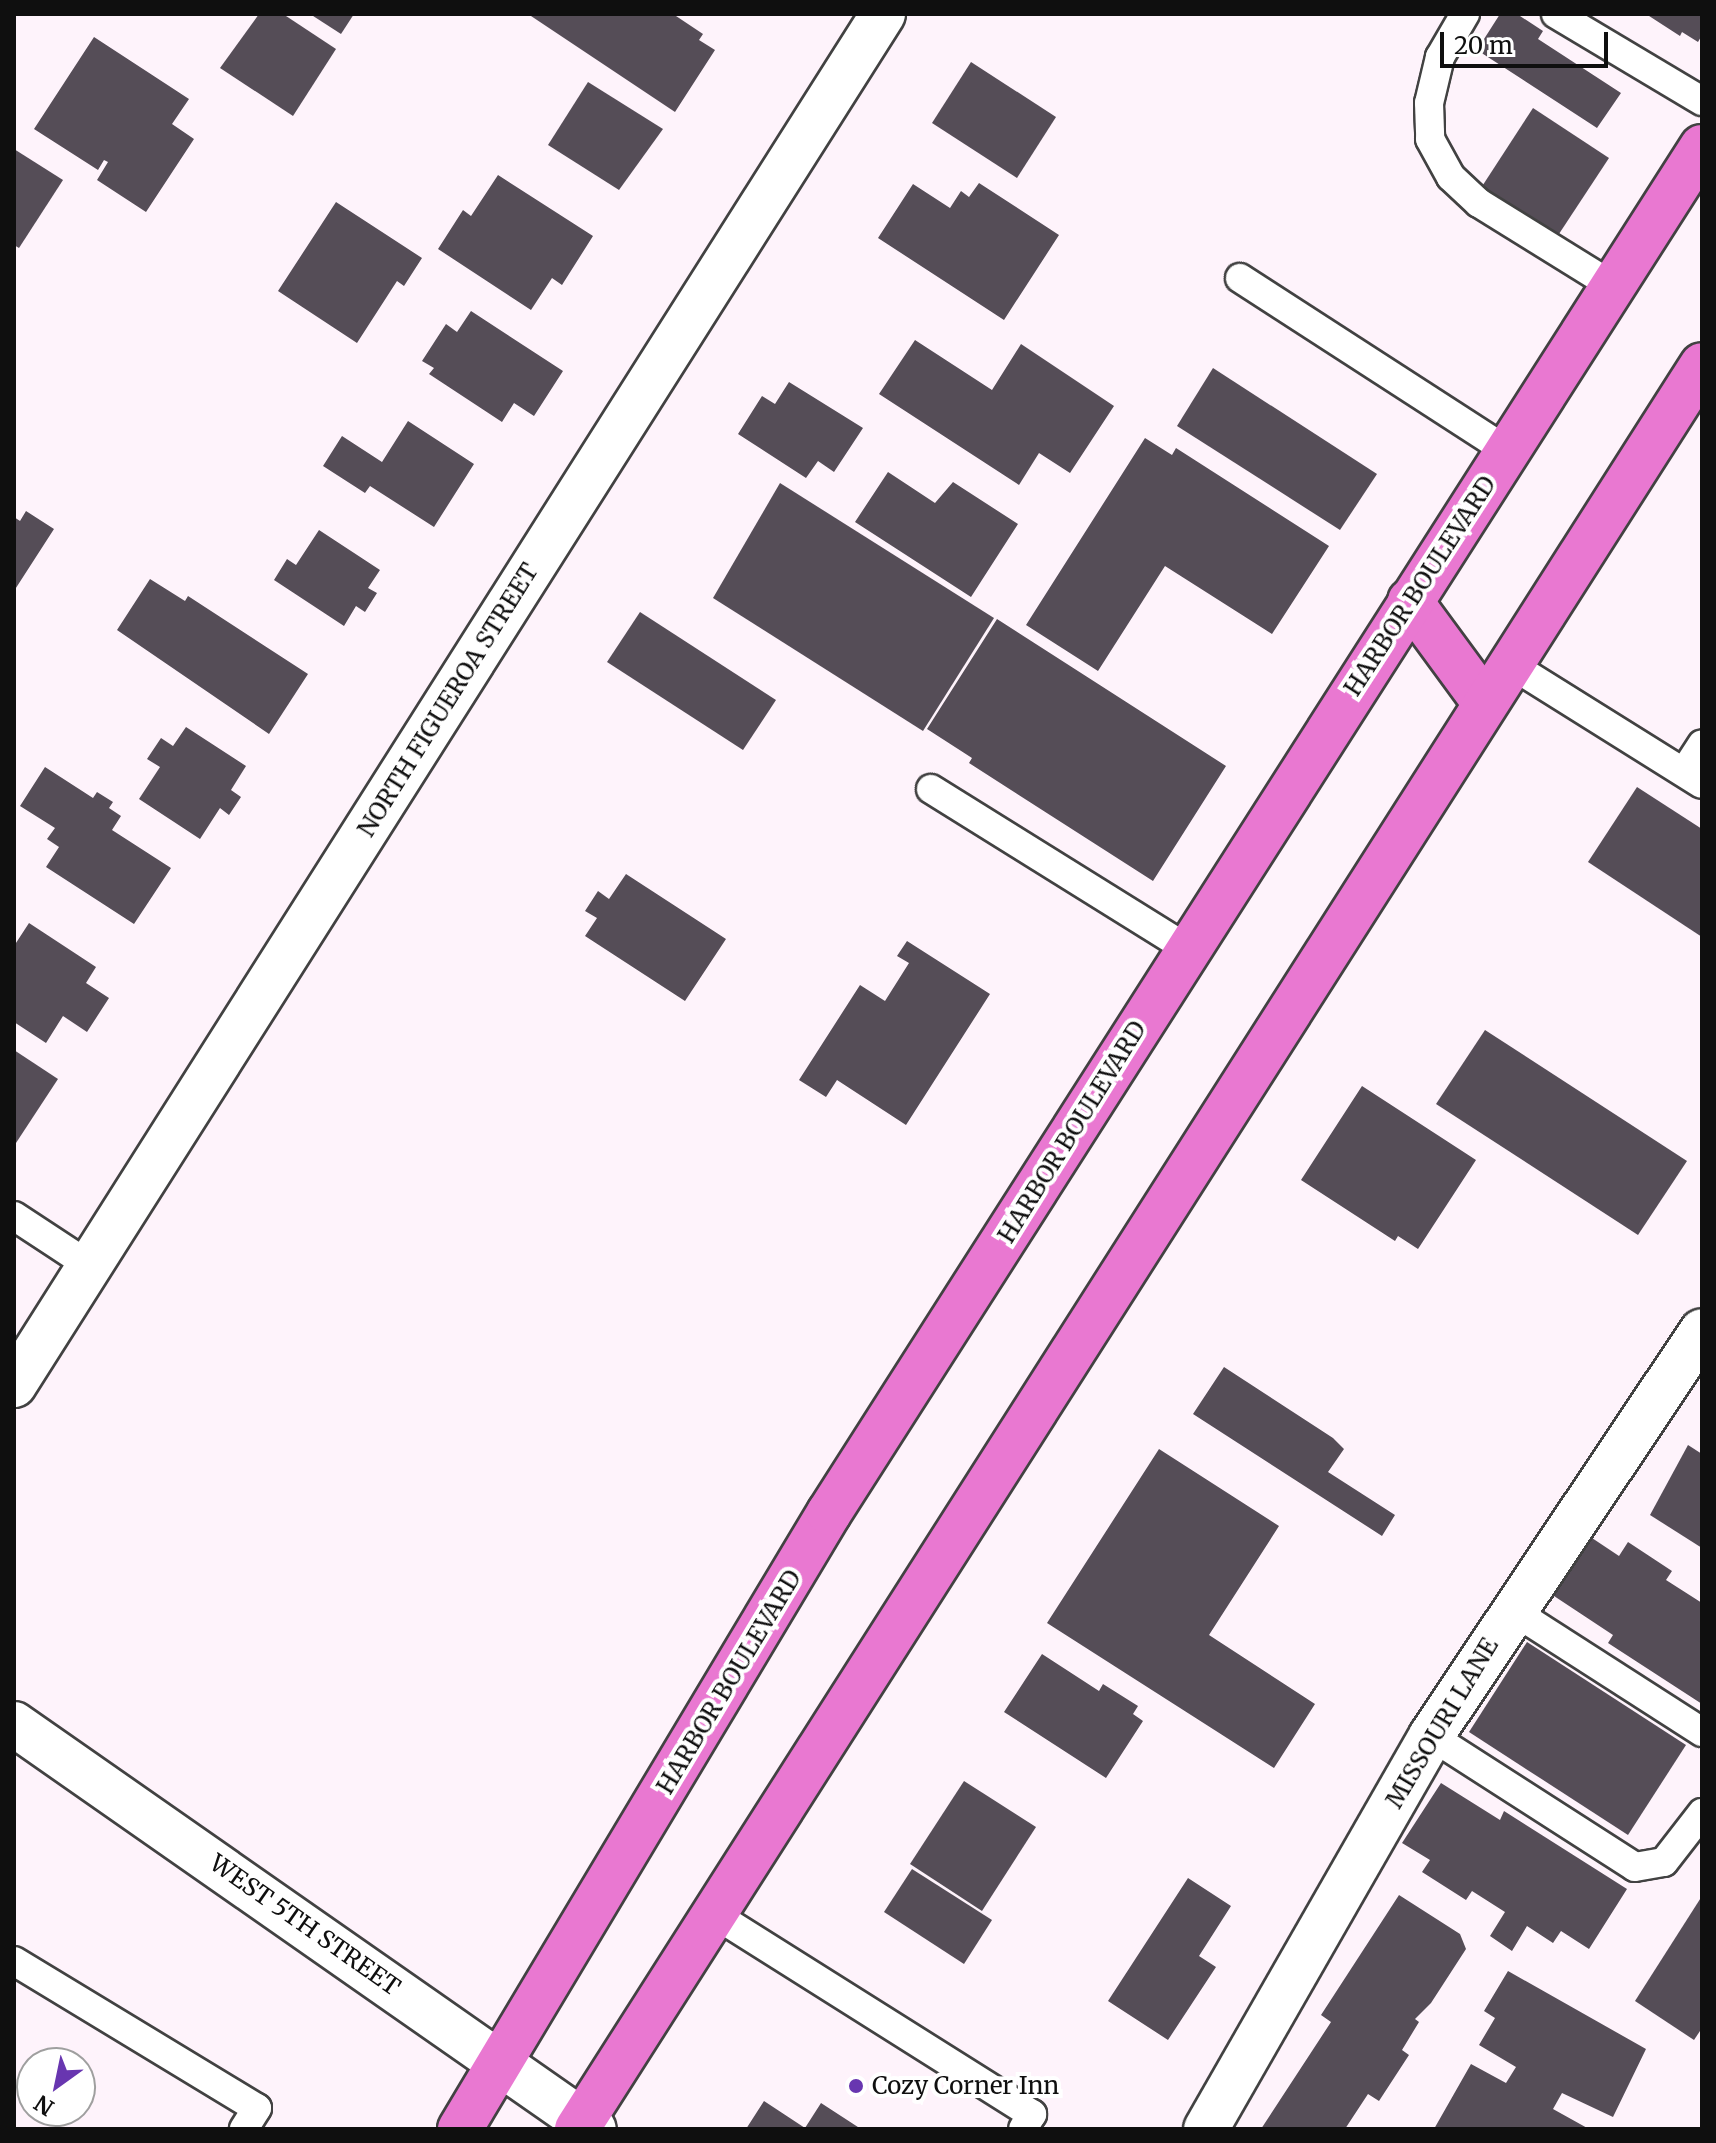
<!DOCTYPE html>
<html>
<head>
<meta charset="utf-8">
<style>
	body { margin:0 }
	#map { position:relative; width:1716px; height:2143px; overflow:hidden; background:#fef3fb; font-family:Merriweather,serif }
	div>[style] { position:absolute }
	.building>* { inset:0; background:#554d57 }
	.roads { filter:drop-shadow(2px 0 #424242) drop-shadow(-2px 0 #424242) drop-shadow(0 2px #424242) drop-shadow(0 -2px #424242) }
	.service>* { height:28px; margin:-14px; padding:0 14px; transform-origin:14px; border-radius:14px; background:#fff }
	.minor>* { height:44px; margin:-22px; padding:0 22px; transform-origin:22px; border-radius:22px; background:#fff }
	.tertiary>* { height:44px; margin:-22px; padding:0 22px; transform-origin:22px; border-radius:22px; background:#fff }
	.primary>* { height:44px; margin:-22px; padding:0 22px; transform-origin:22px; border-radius:22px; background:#e978d1 }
	.dots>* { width:22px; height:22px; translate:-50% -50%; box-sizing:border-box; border:4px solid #fff; border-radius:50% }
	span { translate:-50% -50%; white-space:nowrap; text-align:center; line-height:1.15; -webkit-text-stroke:8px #fff; paint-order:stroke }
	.street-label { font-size:24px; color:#0f0f0f }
	.poi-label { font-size:24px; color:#0f0f0f }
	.left { translate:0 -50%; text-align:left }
	.frame { position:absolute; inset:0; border:16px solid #0f0f0f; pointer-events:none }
	.north { position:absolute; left:16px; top:2047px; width:80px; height:80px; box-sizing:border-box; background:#fff; border:2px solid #9f9f9f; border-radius:50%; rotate:213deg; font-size:22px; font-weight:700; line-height:32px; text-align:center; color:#0f0f0f }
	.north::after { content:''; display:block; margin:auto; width:28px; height:36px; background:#6836b0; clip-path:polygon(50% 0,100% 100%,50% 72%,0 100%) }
	.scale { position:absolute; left:1440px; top:32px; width:168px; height:36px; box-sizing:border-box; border:4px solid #0f0f0f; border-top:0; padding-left:10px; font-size:24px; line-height:28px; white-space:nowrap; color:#0f0f0f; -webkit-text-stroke:6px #fff; paint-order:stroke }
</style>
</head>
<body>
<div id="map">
	<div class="building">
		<i style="clip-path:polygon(259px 14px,283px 14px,336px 49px,293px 116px,220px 68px)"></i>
		<i style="clip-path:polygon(310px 14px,354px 14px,341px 34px)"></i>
		<i style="clip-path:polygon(528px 14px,673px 14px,703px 34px,699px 40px,715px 50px,675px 112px)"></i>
		<i style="clip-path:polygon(1500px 14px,1517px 14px,1543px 31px,1538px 39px,1621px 93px,1597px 128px,1477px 50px)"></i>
		<i style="clip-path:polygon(1646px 14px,1702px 14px,1702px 35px,1698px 42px,1682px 32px,1680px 36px)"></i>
		<i style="clip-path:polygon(94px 37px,189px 99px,172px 124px,194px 139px,146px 212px,97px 180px,108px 162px,104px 160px,98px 170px,34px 129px)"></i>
		<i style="clip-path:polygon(971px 62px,1056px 117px,1017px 178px,932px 123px)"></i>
		<i style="clip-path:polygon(588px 82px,663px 129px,619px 190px,548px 145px)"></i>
		<i style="clip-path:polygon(1533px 108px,1609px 158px,1555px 240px,1479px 191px)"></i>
		<i style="clip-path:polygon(14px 149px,63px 180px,19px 248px,14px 245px)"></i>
		<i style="clip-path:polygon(498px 175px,593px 236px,562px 285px,552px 278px,531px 310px,438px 249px,463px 210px,471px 216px)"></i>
		<i style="clip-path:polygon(979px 183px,1059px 235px,1004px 320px,878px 238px,913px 184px,950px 208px,961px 191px,969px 197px)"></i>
		<i style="clip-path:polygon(336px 202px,422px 258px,404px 286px,397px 281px,357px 343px,278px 291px)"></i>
		<i style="clip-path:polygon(471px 311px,563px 371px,534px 416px,514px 403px,502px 422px,429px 374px,434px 368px,422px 361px,446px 324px,457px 332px)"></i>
		<i style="clip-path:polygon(915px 340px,992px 390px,1021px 344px,1114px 406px,1070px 473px,1039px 453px,1019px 485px,879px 394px)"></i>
		<i style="clip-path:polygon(1213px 368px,1377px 474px,1340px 530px,1177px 426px)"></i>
		<i style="clip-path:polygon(789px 382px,863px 428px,834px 472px,818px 461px,806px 478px,738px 434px,762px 396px,775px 404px)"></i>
		<i style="clip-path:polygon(408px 421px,474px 464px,434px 527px,370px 486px,365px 493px,323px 466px,342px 436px,382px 462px)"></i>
		<i style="clip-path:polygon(1145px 438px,1172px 455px,1176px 448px,1329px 546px,1272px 634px,1165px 566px,1098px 671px,1026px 625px)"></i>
		<i style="clip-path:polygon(888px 472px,935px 503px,953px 482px,1018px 524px,971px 597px,855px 522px)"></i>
		<i style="clip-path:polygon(780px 483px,994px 618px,923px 731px,713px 598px)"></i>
		<i style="clip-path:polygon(26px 511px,54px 529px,14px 591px,14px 517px,20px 521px)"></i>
		<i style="clip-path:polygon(319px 530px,380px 570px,368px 588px,377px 593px,365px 612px,356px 606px,344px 626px,274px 580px,287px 559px,296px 565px)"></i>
		<i style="clip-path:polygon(150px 579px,185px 601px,188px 596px,308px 674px,269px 734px,117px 630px)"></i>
		<i style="clip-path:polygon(640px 612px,776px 700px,743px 750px,607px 662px)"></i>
		<i style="clip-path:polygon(997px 619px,1226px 766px,1153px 881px,969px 763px,972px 758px,927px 729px)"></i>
		<i style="clip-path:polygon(186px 727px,246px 766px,231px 790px,241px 797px,229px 815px,220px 808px,200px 839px,139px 799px,160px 767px,147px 759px,161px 738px,173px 746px)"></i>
		<i style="clip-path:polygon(45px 767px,93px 798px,97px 792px,113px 802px,109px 808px,121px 816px,112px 830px,171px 868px,134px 924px,46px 867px,59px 847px,47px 839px,55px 828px,20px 806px)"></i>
		<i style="clip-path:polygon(1637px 787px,1702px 829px,1702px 937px,1588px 862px)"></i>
		<i style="clip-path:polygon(626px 874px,726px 939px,685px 1001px,585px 936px,597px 918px,585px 911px,598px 891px,609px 899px)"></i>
		<i style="clip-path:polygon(29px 923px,96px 967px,86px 983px,109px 998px,87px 1032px,63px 1016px,46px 1043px,14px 1022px,14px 946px)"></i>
		<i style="clip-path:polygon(907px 941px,990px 994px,906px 1125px,837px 1080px,826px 1097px,799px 1080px,860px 985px,885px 1001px,909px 963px,897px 956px)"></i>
		<i style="clip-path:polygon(1485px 1030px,1687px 1161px,1638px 1235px,1436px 1104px)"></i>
		<i style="clip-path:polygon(14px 1050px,58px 1079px,14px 1146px)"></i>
		<i style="clip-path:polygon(1362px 1086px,1476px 1160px,1418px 1249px,1398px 1236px,1395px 1241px,1301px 1180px)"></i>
		<i style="clip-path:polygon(1224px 1367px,1333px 1438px,1344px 1449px,1328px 1472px,1395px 1515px,1382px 1536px,1193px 1414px)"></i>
		<i style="clip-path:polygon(1688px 1445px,1702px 1454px,1702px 1548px,1650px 1515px)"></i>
		<i style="clip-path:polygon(1159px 1449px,1279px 1526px,1209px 1635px,1315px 1704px,1274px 1768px,1047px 1623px)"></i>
		<i style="clip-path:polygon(1592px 1538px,1619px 1556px,1628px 1542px,1672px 1571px,1666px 1580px,1702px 1603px,1702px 1704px,1608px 1643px,1613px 1635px,1554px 1596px)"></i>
		<i style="clip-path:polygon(1527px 1642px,1686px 1745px,1628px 1835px,1469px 1732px)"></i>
		<i style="clip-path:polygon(1042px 1654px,1099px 1691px,1103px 1684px,1138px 1706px,1133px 1714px,1143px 1721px,1106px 1778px,1004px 1712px)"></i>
		<i style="clip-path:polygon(964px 1781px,1036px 1827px,982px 1911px,910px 1864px)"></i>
		<i style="clip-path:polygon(1441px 1783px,1500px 1820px,1504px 1811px,1627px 1889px,1589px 1949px,1561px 1931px,1553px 1943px,1527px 1926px,1512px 1951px,1490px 1936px,1505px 1912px,1472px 1891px,1466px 1900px,1422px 1872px,1430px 1860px,1402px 1843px)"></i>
		<i style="clip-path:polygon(912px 1869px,992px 1920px,964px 1964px,884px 1912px)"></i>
		<i style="clip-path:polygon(1188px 1878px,1231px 1906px,1199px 1956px,1216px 1967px,1168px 2040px,1108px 2001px)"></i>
		<i style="clip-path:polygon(1399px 1895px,1460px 1934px,1466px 1949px,1431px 2003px,1415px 2019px,1419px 2022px,1402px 2050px,1409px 2055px,1379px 2101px,1368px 2094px,1345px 2129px,1261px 2129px,1331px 2022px,1321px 2015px)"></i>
		<i style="clip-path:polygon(1702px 1896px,1702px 2028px,1694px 2040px,1635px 2001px)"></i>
		<i style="clip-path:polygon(1508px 1971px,1646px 2049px,1613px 2117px,1562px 2093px,1553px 2109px,1589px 2129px,1434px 2129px,1471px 2064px,1506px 2083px,1516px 2067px,1479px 2045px,1495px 2018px,1484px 2011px)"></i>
		<i style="clip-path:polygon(764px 2101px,805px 2128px,821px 2103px,861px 2129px,746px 2129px)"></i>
	</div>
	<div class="roads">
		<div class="service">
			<i style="left:1465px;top:14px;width:50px;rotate:120.2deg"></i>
			<i style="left:1440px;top:57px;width:47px;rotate:103.4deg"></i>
			<i style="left:1429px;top:103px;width:36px;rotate:88deg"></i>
			<i style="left:1430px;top:139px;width:43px;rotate:61.1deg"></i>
			<i style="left:1451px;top:177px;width:38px;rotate:43deg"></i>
			<i style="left:1479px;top:203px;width:158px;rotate:31.8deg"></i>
			<i style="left:1556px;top:14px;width:170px;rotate:30.8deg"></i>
			<i style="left:1240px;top:278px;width:317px;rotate:32.9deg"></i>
			<i style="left:1510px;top:664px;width:226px;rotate:32deg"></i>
			<i style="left:1684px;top:772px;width:33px;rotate:-57deg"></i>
			<i style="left:931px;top:789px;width:303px;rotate:31.9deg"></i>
			<i style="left:14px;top:1216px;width:91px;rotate:33.3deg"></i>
			<i style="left:1512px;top:1610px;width:226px;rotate:32.7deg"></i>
			<i style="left:1431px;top:1736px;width:242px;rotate:32.7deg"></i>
			<i style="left:1635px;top:1867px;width:29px;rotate:-10deg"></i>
			<i style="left:1664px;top:1862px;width:62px;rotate:-52.2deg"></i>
			<i style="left:714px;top:1914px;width:376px;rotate:32.2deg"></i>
			<i style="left:1032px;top:2114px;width:17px;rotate:121deg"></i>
			<i style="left:14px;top:1961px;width:284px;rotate:31.2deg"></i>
			<i style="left:257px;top:2108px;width:25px;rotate:122deg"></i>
		</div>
		<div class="minor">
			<i style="left:14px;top:1385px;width:1623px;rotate:-57.63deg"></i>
			<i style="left:1206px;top:2129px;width:453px;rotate:-60.2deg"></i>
			<i style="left:1431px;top:1736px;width:487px;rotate:-56.2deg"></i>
		</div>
		<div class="tertiary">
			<i style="left:14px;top:1724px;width:707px;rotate:34.93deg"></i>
		</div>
		<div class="primary">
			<i style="left:1410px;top:601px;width:127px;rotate:53.7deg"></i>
			<i style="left:460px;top:2129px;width:718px;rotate:-59.08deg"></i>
			<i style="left:829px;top:1513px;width:1621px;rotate:-57.42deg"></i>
			<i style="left:577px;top:2129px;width:2092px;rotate:-57.47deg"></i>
		</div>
	</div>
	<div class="dots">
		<i style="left:856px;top:2086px;background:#6836b0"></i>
	</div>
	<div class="street-label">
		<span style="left:1420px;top:586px;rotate:-57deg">HARBOR BOULEVARD</span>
		<span style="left:448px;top:700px;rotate:-58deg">NORTH FIGUEROA STREET</span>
		<span style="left:1072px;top:1132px;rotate:-58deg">HARBOR BOULEVARD</span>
		<span style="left:729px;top:1682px;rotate:-59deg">HARBOR BOULEVARD</span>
		<span style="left:1442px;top:1723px;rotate:-59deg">MISSOURI LANE</span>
		<span style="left:305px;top:1925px;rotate:35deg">WEST 5TH STREET</span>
	</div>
	<div class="poi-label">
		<span class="left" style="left:872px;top:2086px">Cozy Corner Inn</span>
	</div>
	<div class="frame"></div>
	<div class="north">N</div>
	<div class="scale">20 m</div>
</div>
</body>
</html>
